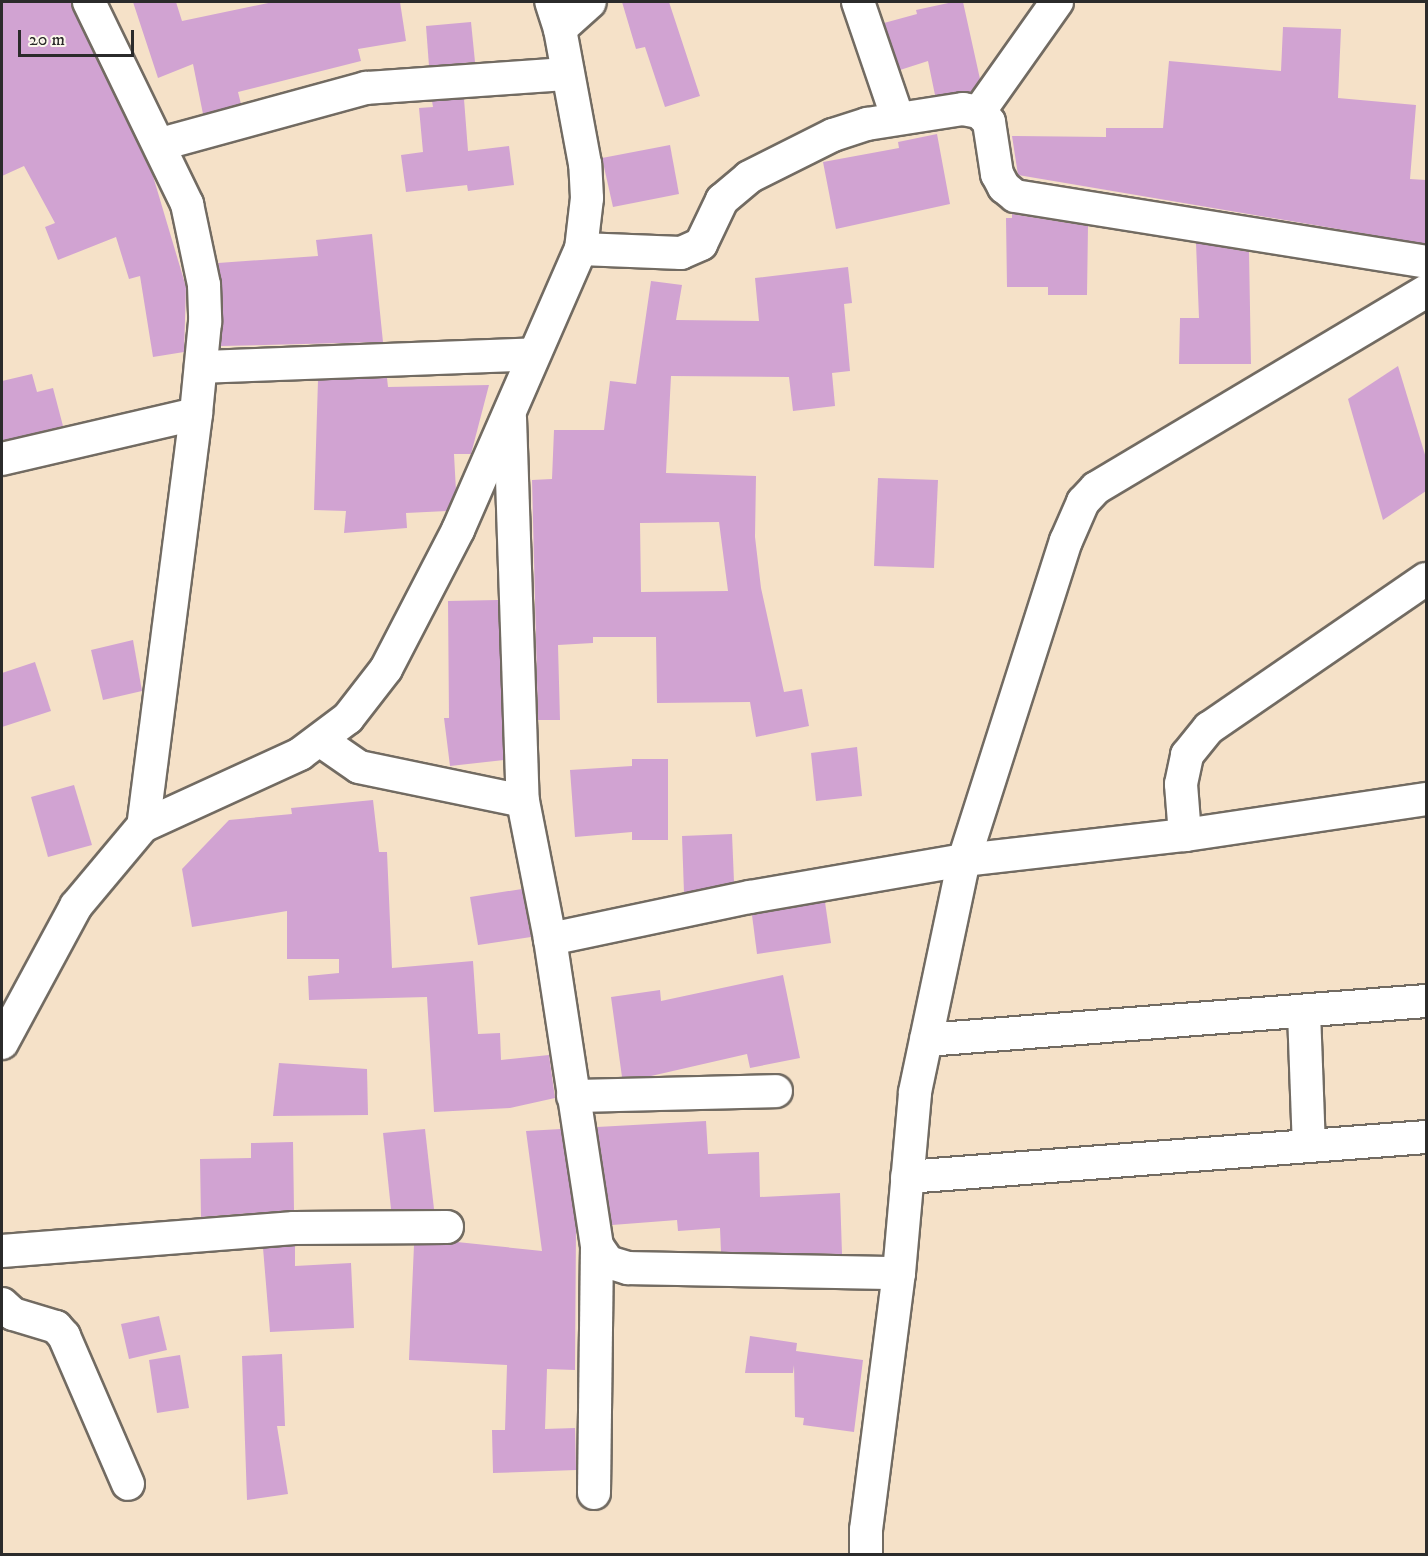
<!DOCTYPE html>
<html>
<head>
<meta charset="utf-8">
<style>
	body { margin:0 }
	#map { position:relative; width:1428px; height:1556px; overflow:hidden; background:#f5e1c8; font-family:"IM FELL DW Pica",serif }
	div>[style] { position:absolute }
	.building>* { inset:0; background:#d1a3d2 }
	.roads { filter:drop-shadow(2px 0 #726b62) drop-shadow(-2px 0 #726b62) drop-shadow(0 2px #726b62) drop-shadow(0 -2px #726b62) }
	.minor>* { height:32px; margin:-16px; padding:0 16px; transform-origin:16px; border-radius:16px; background:#fff }
	span { translate:-50% -50%; white-space:nowrap; text-align:center; line-height:1.15; -webkit-text-stroke:6px #fbf7ec; paint-order:stroke }
	.frame { position:absolute; inset:0; border:3px solid #2b2b2b; pointer-events:none }
	.scale { position:absolute; left:18px; top:30px; width:116px; height:27px; box-sizing:border-box; border:3px solid #2b2b2b; border-top:0; padding-left:8px; font-size:18px; line-height:21px; white-space:nowrap; color:#2b2b2b; -webkit-text-stroke:4px #fbf7ec; paint-order:stroke }
</style>
</head>
<body>
<div id="map">
	<div class="building">
		<i style="clip-path:polygon(2px 2px,71px 2px,153px 176px,186px 287px,184px 352px,153px 357px,140px 276px,129px 279px,116px 237px,58px 260px,45px 227px,55px 223px,24px 166px,2px 176px)"></i>
		<i style="clip-path:polygon(133px 2px,176px 2px,182px 21px,273px 2px,400px 2px,406px 41px,358px 49px,361px 61px,238px 92px,241px 104px,203px 114px,193px 64px,158px 78px)"></i>
		<i style="clip-path:polygon(622px 2px,669px 2px,700px 96px,665px 107px,645px 47px,636px 49px)"></i>
		<i style="clip-path:polygon(953px 2px,963px 2px,980px 79px,971px 92px,935px 95px,928px 61px,900px 70px,884px 23px,917px 14px,916px 10px)"></i>
		<i style="clip-path:polygon(471px 22px,475px 62px,429px 66px,426px 26px)"></i>
		<i style="clip-path:polygon(1283px 27px,1341px 29px,1338px 98px,1416px 105px,1410px 179px,1426px 180px,1426px 244px,1018px 175px,1012px 136px,1106px 137px,1106px 128px,1163px 128px,1169px 61px,1281px 71px)"></i>
		<i style="clip-path:polygon(464px 99px,468px 151px,509px 146px,514px 185px,468px 191px,467px 185px,406px 192px,401px 155px,423px 152px,419px 108px,433px 107px,432px 101px)"></i>
		<i style="clip-path:polygon(937px 134px,950px 204px,836px 229px,823px 162px,899px 148px,898px 142px)"></i>
		<i style="clip-path:polygon(670px 145px,679px 194px,613px 207px,602px 158px)"></i>
		<i style="clip-path:polygon(1012px 214px,1088px 226px,1087px 295px,1048px 295px,1048px 287px,1007px 287px,1006px 218px,1012px 218px)"></i>
		<i style="clip-path:polygon(372px 234px,383px 342px,221px 346px,222px 285px,218px 263px,318px 256px,316px 240px)"></i>
		<i style="clip-path:polygon(1196px 243px,1249px 252px,1251px 364px,1179px 364px,1180px 318px,1199px 318px)"></i>
		<i style="clip-path:polygon(evenodd,848px 267px,852px 303px,844px 304px,850px 371px,832px 373px,835px 406px,793px 411px,789px 377px,671px 376px,666px 473px,756px 476px,755px 537px,761px 588px,784px 692px,802px 689px,809px 726px,756px 737px,750px 702px,657px 703px,656px 637px,593px 637px,593px 643px,558px 645px,560px 720px,538px 720px,532px 480px,552px 479px,554px 430px,604px 430px,610px 381px,636px 384px,651px 281px,682px 285px,676px 320px,759px 321px,755px 278px,848px 267px,719px 522px,728px 591px,641px 592px,640px 523px,719px 522px)"></i>
		<i style="clip-path:polygon(1398px 366px,1426px 458px,1426px 491px,1383px 520px,1348px 399px)"></i>
		<i style="clip-path:polygon(32px 374px,37px 392px,53px 388px,63px 426px,2px 441px,2px 381px)"></i>
		<i style="clip-path:polygon(387px 378px,388px 387px,489px 385px,471px 454px,454px 454px,456px 491px,447px 511px,406px 513px,407px 528px,344px 533px,346px 511px,314px 510px,318px 380px)"></i>
		<i style="clip-path:polygon(878px 478px,938px 480px,934px 568px,874px 566px)"></i>
		<i style="clip-path:polygon(498px 600px,504px 760px,450px 766px,444px 718px,449px 718px,448px 601px)"></i>
		<i style="clip-path:polygon(133px 640px,142px 691px,103px 700px,91px 650px)"></i>
		<i style="clip-path:polygon(35px 662px,51px 711px,2px 727px,2px 673px)"></i>
		<i style="clip-path:polygon(857px 747px,862px 796px,816px 801px,811px 753px)"></i>
		<i style="clip-path:polygon(632px 759px,668px 759px,668px 840px,632px 840px,632px 832px,575px 837px,570px 770px,632px 766px)"></i>
		<i style="clip-path:polygon(74px 785px,92px 845px,48px 857px,31px 797px)"></i>
		<i style="clip-path:polygon(373px 800px,379px 852px,387px 852px,392px 968px,473px 961px,478px 1034px,500px 1033px,501px 1060px,549px 1055px,555px 1098px,510px 1108px,434px 1112px,427px 997px,309px 1000px,308px 976px,339px 973px,339px 959px,287px 959px,287px 911px,192px 927px,182px 869px,229px 820px,292px 814px,291px 808px)"></i>
		<i style="clip-path:polygon(732px 834px,734px 882px,684px 893px,682px 836px)"></i>
		<i style="clip-path:polygon(522px 889px,531px 937px,478px 945px,470px 897px)"></i>
		<i style="clip-path:polygon(825px 902px,831px 943px,757px 954px,752px 915px)"></i>
		<i style="clip-path:polygon(783px 975px,800px 1058px,750px 1068px,747px 1054px,651px 1076px,622px 1077px,611px 997px,660px 990px,661px 1001px)"></i>
		<i style="clip-path:polygon(279px 1063px,367px 1069px,368px 1115px,273px 1116px)"></i>
		<i style="clip-path:polygon(706px 1121px,708px 1154px,759px 1152px,760px 1197px,840px 1193px,842px 1254px,721px 1252px,720px 1228px,678px 1231px,677px 1220px,612px 1225px,597px 1127px)"></i>
		<i style="clip-path:polygon(425px 1129px,434px 1209px,391px 1209px,383px 1133px)"></i>
		<i style="clip-path:polygon(561px 1129px,576px 1228px,575px 1370px,547px 1369px,545px 1429px,575px 1428px,576px 1470px,493px 1473px,492px 1430px,505px 1430px,507px 1365px,409px 1360px,414px 1245px,457px 1242px,542px 1251px,526px 1131px)"></i>
		<i style="clip-path:polygon(293px 1142px,294px 1210px,201px 1217px,200px 1159px,251px 1158px,251px 1143px)"></i>
		<i style="clip-path:polygon(295px 1246px,295px 1266px,351px 1263px,354px 1328px,270px 1332px,263px 1248px)"></i>
		<i style="clip-path:polygon(159px 1316px,167px 1350px,129px 1359px,121px 1324px)"></i>
		<i style="clip-path:polygon(750px 1336px,797px 1343px,796px 1351px,863px 1360px,854px 1432px,803px 1425px,804px 1418px,795px 1417px,794px 1365px,793px 1373px,745px 1373px)"></i>
		<i style="clip-path:polygon(282px 1354px,285px 1426px,277px 1426px,288px 1494px,247px 1500px,242px 1356px)"></i>
		<i style="clip-path:polygon(180px 1355px,189px 1408px,157px 1413px,149px 1360px)"></i>
	</div>
	<div class="roads">
		<div class="minor">
			<i style="left:89px;top:2px;width:225px;rotate:64.1deg"></i>
			<i style="left:187px;top:204px;width:83px;rotate:78.1deg"></i>
			<i style="left:204px;top:285px;width:37px;rotate:88deg"></i>
			<i style="left:205px;top:322px;width:92px;rotate:95.6deg"></i>
			<i style="left:196px;top:414px;width:415px;rotate:97.3deg"></i>
			<i style="left:858px;top:2px;width:120px;rotate:71.1deg"></i>
			<i style="left:560px;top:29px;width:40px;rotate:-42deg"></i>
			<i style="left:979px;top:112px;width:135px;rotate:-54.7deg"></i>
			<i style="left:161px;top:144px;width:213px;rotate:-15.3deg"></i>
			<i style="left:366px;top:88px;width:202px;rotate:-4deg"></i>
			<i style="left:581px;top:249px;width:100px;rotate:2.3deg"></i>
			<i style="left:681px;top:253px;width:22px;rotate:-24deg"></i>
			<i style="left:701px;top:244px;width:49px;rotate:-64.5deg"></i>
			<i style="left:722px;top:200px;width:35px;rotate:-40deg"></i>
			<i style="left:749px;top:177px;width:94px;rotate:-26.6deg"></i>
			<i style="left:833px;top:135px;width:36px;rotate:-18deg"></i>
			<i style="left:867px;top:124px;width:97px;rotate:-8.9deg"></i>
			<i style="left:963px;top:109px;width:16px;rotate:11deg"></i>
			<i style="left:979px;top:112px;width:14px;rotate:45deg"></i>
			<i style="left:989px;top:122px;width:53px;rotate:81.3deg"></i>
			<i style="left:997px;top:174px;width:15px;rotate:62deg"></i>
			<i style="left:1004px;top:187px;width:14px;rotate:39deg"></i>
			<i style="left:1015px;top:196px;width:416px;rotate:9.1deg"></i>
			<i style="left:201px;top:367px;width:332px;rotate:-2.2deg"></i>
			<i style="left:510px;top:418px;width:383px;rotate:88.1deg"></i>
			<i style="left:523px;top:801px;width:141px;rotate:78.9deg"></i>
			<i style="left:550px;top:939px;width:311px;rotate:81.3deg"></i>
			<i style="left:597px;top:1246px;width:19px;rotate:55deg"></i>
			<i style="left:608px;top:1262px;width:21px;rotate:17deg"></i>
			<i style="left:628px;top:1268px;width:271px;rotate:1.1deg"></i>
			<i style="left:2px;top:459px;width:199px;rotate:-13.1deg"></i>
			<i style="left:320px;top:740px;width:47px;rotate:34.7deg"></i>
			<i style="left:359px;top:767px;width:167px;rotate:11.7deg"></i>
			<i style="left:1185px;top:835px;width:51px;rotate:-94.5deg"></i>
			<i style="left:1181px;top:784px;width:30px;rotate:-78deg"></i>
			<i style="left:1187px;top:755px;width:35px;rotate:-51deg"></i>
			<i style="left:1209px;top:728px;width:263px;rotate:-34.5deg"></i>
			<i style="left:550px;top:939px;width:204px;rotate:-11.9deg"></i>
			<i style="left:750px;top:897px;width:217px;rotate:-9.8deg"></i>
			<i style="left:964px;top:860px;width:222px;rotate:-6.5deg"></i>
			<i style="left:1185px;top:835px;width:244px;rotate:-8.5deg"></i>
			<i style="left:1304px;top:1012px;width:134px;rotate:87.9deg"></i>
			<i style="left:926px;top:1040px;width:502px;rotate:-4.46deg"></i>
			<i style="left:2px;top:1043px;width:156px;rotate:-61.6deg"></i>
			<i style="left:76px;top:906px;width:104px;rotate:-50.1deg"></i>
			<i style="left:143px;top:826px;width:173px;rotate:-24.6deg"></i>
			<i style="left:300px;top:754px;width:60px;rotate:-36.9deg"></i>
			<i style="left:348px;top:718px;width:62px;rotate:-52.2deg"></i>
			<i style="left:386px;top:669px;width:157px;rotate:-62.6deg"></i>
			<i style="left:458px;top:530px;width:307px;rotate:-66.4deg"></i>
			<i style="left:581px;top:249px;width:51px;rotate:-83.3deg"></i>
			<i style="left:587px;top:198px;width:34px;rotate:-93deg"></i>
			<i style="left:585px;top:164px;width:137px;rotate:-100.5deg"></i>
			<i style="left:560px;top:29px;width:28px;rotate:-108deg"></i>
			<i style="left:573px;top:1096px;width:203px;rotate:-1.4deg"></i>
			<i style="left:907px;top:1177px;width:521px;rotate:-4.41deg"></i>
			<i style="left:2px;top:1251px;width:293px;rotate:-4.5deg"></i>
			<i style="left:294px;top:1228px;width:153px;rotate:-0.4deg"></i>
			<i style="left:2px;top:1304px;width:15px;rotate:42deg"></i>
			<i style="left:13px;top:1314px;width:45px;rotate:16.8deg"></i>
			<i style="left:56px;top:1327px;width:12px;rotate:48deg"></i>
			<i style="left:64px;top:1336px;width:161px;rotate:66.6deg"></i>
			<i style="left:594px;top:1493px;width:247px;rotate:-89.3deg"></i>
			<i style="left:866px;top:1554px;width:24px;rotate:-90deg"></i>
			<i style="left:866px;top:1530px;width:259px;rotate:-82.7deg"></i>
			<i style="left:899px;top:1273px;width:182px;rotate:-84.9deg"></i>
			<i style="left:915px;top:1092px;width:237px;rotate:-78.1deg"></i>
			<i style="left:964px;top:860px;width:335px;rotate:-72.3deg"></i>
			<i style="left:1066px;top:541px;width:43px;rotate:-66.4deg"></i>
			<i style="left:1083px;top:502px;width:19px;rotate:-47deg"></i>
			<i style="left:1096px;top:488px;width:384px;rotate:-30.8deg"></i>
		</div>
	</div>
	<div class="frame"></div>
	<div class="scale">20 m</div>
</div>
</body>
</html>
